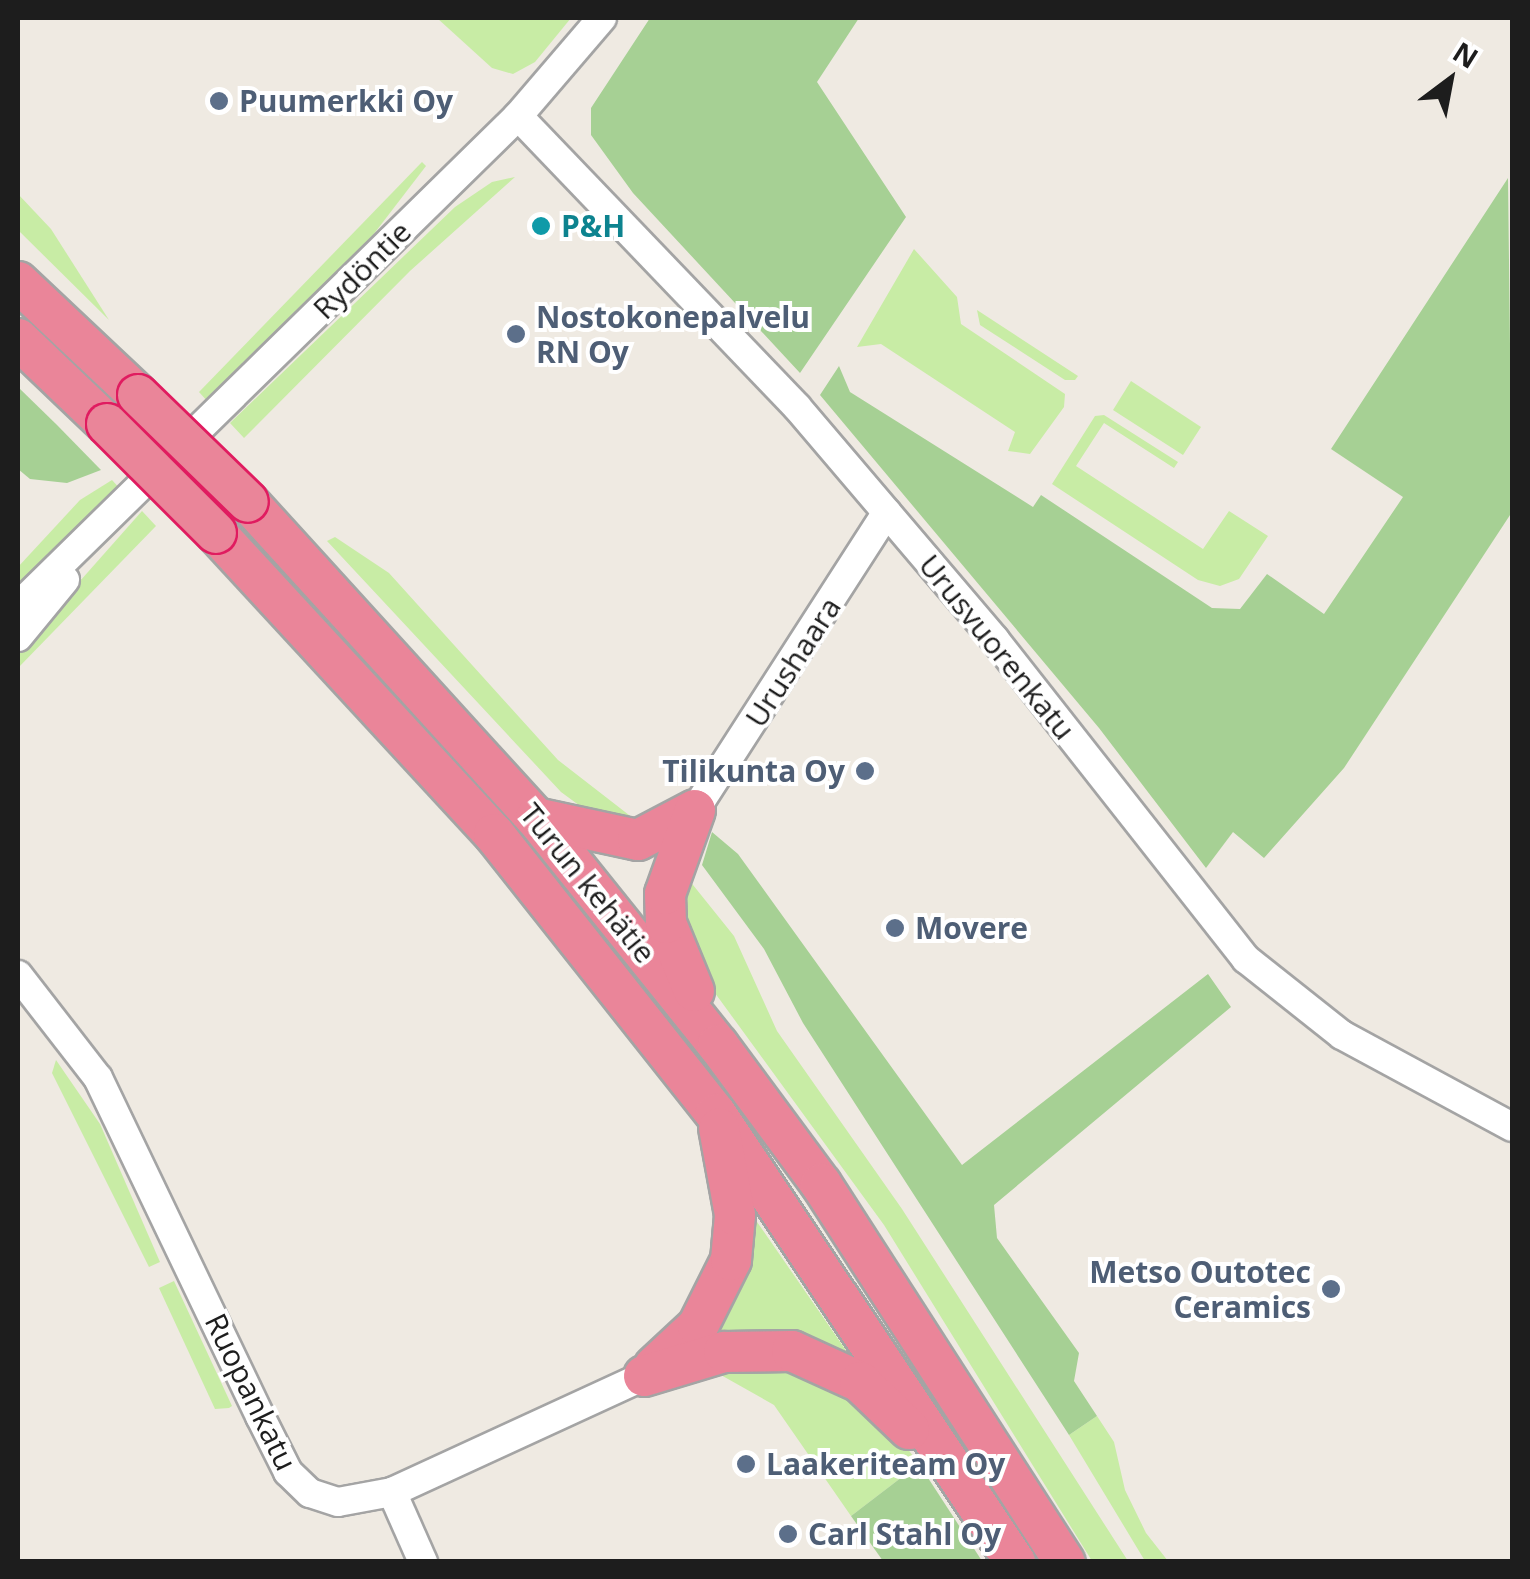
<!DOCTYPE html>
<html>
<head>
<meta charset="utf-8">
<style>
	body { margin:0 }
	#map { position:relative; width:1530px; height:1579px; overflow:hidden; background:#efeae2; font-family:"Open Sans",sans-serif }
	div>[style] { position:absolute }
	.grass>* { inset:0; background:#c8eca5 }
	.forest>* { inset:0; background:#a6d094 }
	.roads { filter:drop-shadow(2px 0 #a4a4a4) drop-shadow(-2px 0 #a4a4a4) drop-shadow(0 2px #a4a4a4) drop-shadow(0 -2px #a4a4a4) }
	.minor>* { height:28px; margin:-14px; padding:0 14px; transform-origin:14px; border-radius:14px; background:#fff }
	.highway>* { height:40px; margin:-20px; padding:0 20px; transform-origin:20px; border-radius:20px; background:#ea8599 }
	.bridges { filter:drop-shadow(2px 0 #e01c60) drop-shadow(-2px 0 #e01c60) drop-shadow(0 2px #e01c60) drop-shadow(0 -2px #e01c60) }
	.highway-bridge>* { height:40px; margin:-20px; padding:0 20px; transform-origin:20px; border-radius:20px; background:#ea8599 }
	.dots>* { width:28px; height:28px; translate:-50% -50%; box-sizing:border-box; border:5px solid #fff; border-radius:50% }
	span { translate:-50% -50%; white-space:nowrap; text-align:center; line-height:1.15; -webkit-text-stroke:8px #fff; paint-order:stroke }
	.service-label { font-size:30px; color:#4e5e75; font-weight:700 }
	.left { translate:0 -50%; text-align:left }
	.right { translate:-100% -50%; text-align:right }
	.culture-label { font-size:30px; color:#0d838f; font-weight:700 }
	.street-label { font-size:30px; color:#1d1d1d }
	.frame { position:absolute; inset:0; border:20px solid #1d1d1d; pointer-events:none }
	.north { position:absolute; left:1400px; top:30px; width:100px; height:100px; -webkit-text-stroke:8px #fff; paint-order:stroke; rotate:32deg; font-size:28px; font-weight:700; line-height:40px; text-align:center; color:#1d1d1d }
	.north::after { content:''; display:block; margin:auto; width:35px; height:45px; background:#1d1d1d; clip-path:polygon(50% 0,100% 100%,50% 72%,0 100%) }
</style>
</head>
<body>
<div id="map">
	<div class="grass">
		<i style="clip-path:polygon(437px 18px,571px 18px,535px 62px,513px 74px,492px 68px)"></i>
		<i style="clip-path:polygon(422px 162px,426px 166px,373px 235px,208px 402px,199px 392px)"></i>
		<i style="clip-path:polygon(515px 177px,410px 271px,244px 438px,230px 423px,455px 207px,492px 182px)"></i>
		<i style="clip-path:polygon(18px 194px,51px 229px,109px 320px,18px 230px)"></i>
		<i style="clip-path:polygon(914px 249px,957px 297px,961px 324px,1065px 394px,1064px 407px,1030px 454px,1008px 451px,1015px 432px,881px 344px,857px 347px)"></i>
		<i style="clip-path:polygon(977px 310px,1078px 376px,1075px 380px,1065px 380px,980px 325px)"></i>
		<i style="clip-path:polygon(1131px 381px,1201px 427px,1183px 455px,1113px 410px)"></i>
		<i style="clip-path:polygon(1104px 415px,1178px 462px,1174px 468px,1104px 423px,1076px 466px,1203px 549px,1229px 511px,1268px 536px,1239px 579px,1220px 586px,1198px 580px,1052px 484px,1095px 416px)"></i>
		<i style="clip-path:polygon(112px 480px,121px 490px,18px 596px,18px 567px,80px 500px)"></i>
		<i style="clip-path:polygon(142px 511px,156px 526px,18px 668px,18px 651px)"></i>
		<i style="clip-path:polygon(335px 537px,389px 573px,558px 760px,638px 822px,591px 814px,561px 792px,327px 541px)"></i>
		<i style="clip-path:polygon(685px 875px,734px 936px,777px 1031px,902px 1209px,1128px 1561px,1092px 1561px,884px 1225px,688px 956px)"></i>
		<i style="clip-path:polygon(56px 1060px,100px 1124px,160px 1262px,149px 1267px,52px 1073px)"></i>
		<i style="clip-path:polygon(751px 1217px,755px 1219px,852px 1359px,698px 1345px)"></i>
		<i style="clip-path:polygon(174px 1281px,232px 1406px,229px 1408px,215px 1409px,159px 1288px)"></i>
		<i style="clip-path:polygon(738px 1362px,822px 1373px,898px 1436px,919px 1464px,851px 1516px,774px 1405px,712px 1370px)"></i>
		<i style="clip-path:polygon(1097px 1416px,1114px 1442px,1125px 1490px,1146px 1533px,1168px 1561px,1145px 1561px,1069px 1435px)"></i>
	</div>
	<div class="forest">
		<i style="clip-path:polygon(650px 18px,859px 18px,817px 82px,906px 217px,800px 373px,633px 193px,591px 135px,591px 108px)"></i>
		<i style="clip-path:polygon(1508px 178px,1512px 512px,1344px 768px,1264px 858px,1233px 832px,1206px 868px,1099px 728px,820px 395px,839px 366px,850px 392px,1033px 507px,1041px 495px,1212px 608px,1240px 609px,1267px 574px,1324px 614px,1403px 497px,1331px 449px)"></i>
		<i style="clip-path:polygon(18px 387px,57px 425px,101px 470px,67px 483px,30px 479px,18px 469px)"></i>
		<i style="clip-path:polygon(712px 832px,738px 854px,962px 1165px,1208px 974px,1231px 1007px,994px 1205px,997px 1238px,1079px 1353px,1074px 1381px,1097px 1416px,1069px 1435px,803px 1023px,764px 949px,702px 865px)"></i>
		<i style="clip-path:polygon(919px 1464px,982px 1561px,883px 1561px,851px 1516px)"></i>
	</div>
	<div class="roads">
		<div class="minor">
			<i style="left:518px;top:116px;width:403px;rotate:46.2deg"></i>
			<i style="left:797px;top:407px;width:306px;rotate:49.6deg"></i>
			<i style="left:995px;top:640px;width:406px;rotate:51.8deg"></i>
			<i style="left:1246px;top:959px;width:122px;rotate:38.4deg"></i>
			<i style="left:1342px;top:1035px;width:193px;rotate:28.4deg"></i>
			<i style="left:18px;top:606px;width:700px;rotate:-44.42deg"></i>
			<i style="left:518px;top:116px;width:129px;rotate:-49.4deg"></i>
			<i style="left:18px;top:637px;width:74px;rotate:-50.5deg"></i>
			<i style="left:695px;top:810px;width:354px;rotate:-57.2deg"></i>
			<i style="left:18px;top:975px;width:130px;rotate:52.2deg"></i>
			<i style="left:98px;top:1078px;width:375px;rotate:64.4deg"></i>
			<i style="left:260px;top:1416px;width:63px;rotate:63.4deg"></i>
			<i style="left:288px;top:1472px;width:30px;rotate:44deg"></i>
			<i style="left:310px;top:1493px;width:29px;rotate:18deg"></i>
			<i style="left:338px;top:1502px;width:55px;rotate:-10.5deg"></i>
			<i style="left:392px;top:1492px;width:277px;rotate:-24.7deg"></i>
			<i style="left:392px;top:1492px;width:77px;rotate:66.1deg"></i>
		</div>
		<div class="highway">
			<i style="left:18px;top:282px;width:165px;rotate:43.3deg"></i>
			<i style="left:18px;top:339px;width:123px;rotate:43.7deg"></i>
			<i style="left:248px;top:502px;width:428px;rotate:47.7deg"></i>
			<i style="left:536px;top:818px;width:291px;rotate:51.3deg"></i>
			<i style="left:718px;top:1045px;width:173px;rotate:53.5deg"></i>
			<i style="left:821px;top:1184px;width:450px;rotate:57.2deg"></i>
			<i style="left:216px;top:533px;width:410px;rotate:47.3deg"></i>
			<i style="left:494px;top:834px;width:357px;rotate:51.6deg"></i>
			<i style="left:716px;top:1114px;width:539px;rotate:56.28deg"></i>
			<i style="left:536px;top:818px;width:104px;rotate:12.2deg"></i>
			<i style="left:638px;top:840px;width:64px;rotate:-27.8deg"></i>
			<i style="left:694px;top:991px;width:74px;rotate:-112.4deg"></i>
			<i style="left:666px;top:923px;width:29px;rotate:-92deg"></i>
			<i style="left:665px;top:894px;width:89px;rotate:-70.3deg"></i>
			<i style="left:654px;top:1367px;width:60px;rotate:-43deg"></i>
			<i style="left:698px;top:1326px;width:74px;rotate:-63.4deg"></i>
			<i style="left:731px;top:1260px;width:45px;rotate:-84.9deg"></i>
			<i style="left:735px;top:1215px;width:88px;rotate:-100.4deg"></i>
			<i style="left:644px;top:1376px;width:84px;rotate:-16.7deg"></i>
			<i style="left:724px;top:1352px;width:68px;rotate:-0.8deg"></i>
			<i style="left:792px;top:1351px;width:75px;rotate:24.5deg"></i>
			<i style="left:860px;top:1382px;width:68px;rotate:43.8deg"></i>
		</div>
	</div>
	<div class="bridges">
		<div class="highway-bridge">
			<i style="left:138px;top:395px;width:153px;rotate:44.2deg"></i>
			<i style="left:107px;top:424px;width:154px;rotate:45deg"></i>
		</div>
	</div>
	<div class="dots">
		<i style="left:219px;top:101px;background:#5c6f8a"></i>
		<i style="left:541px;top:226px;background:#0f9aa8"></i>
		<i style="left:516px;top:334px;background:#5c6f8a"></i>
		<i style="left:865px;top:771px;background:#5c6f8a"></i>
		<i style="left:895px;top:928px;background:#5c6f8a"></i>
		<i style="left:1331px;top:1289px;background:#5c6f8a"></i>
		<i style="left:746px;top:1464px;background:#5c6f8a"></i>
		<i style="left:788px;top:1534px;background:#5c6f8a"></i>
	</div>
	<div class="service-label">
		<span class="left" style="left:239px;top:101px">Puumerkki Oy</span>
		<span class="left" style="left:536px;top:334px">Nostokonepalvelu<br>RN Oy</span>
		<span class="right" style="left:845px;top:771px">Tilikunta Oy</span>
		<span class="left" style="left:915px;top:928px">Movere</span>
		<span class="right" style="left:1311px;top:1289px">Metso Outotec<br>Ceramics</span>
		<span class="left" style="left:766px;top:1464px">Laakeriteam Oy</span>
		<span class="left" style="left:808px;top:1534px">Carl Stahl Oy</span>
	</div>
	<div class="culture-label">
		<span class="left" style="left:561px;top:226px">P&amp;H</span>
	</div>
	<div class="street-label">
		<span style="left:362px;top:270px;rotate:-45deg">Rydöntie</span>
		<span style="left:997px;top:647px;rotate:51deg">Urusvuorenkatu</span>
		<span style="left:793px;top:662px;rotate:-57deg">Urushaara</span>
		<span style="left:588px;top:883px;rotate:51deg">Turun kehätie</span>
		<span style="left:251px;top:1392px;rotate:64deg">Ruopankatu</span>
	</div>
	<div class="frame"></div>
	<div class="north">N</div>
</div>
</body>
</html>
